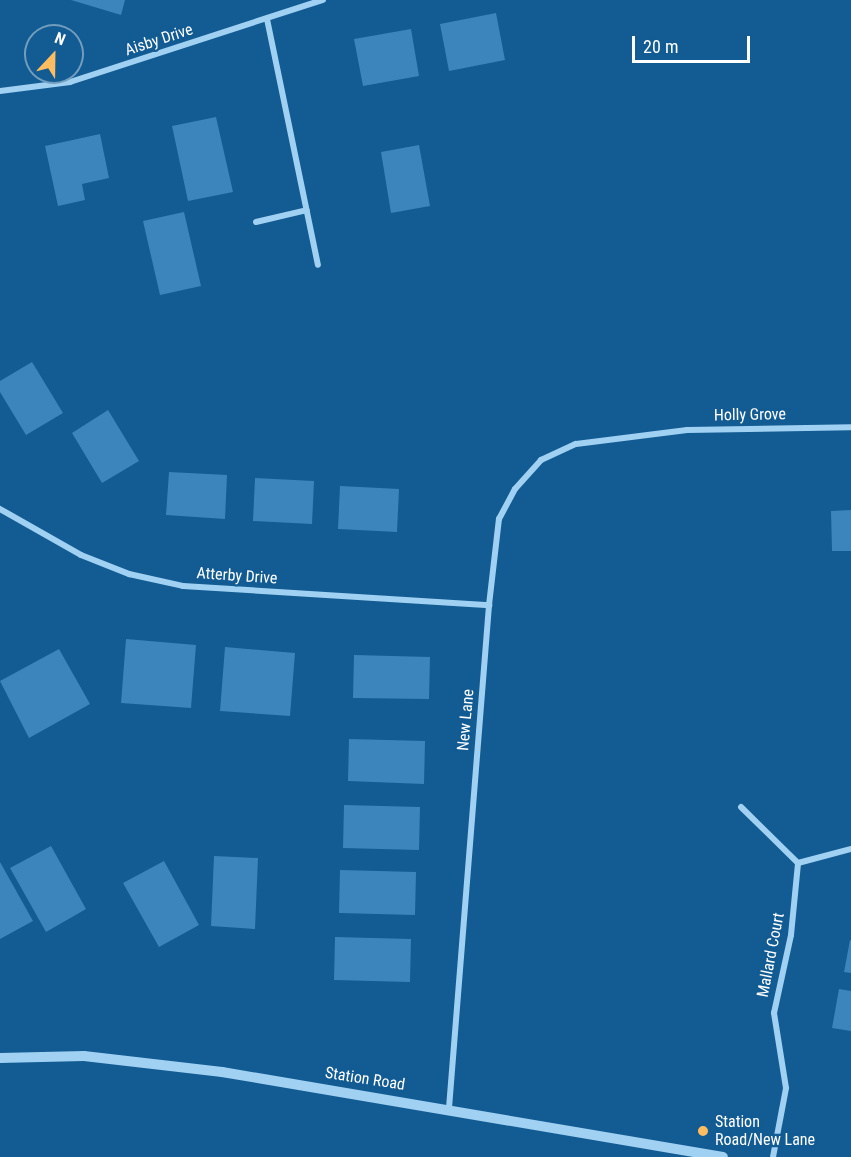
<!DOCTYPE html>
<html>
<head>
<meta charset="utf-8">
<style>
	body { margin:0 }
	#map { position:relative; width:851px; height:1157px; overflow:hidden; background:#125b93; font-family:"Roboto Condensed",sans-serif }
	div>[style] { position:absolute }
	.building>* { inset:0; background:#3b85bc }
	.minor>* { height:6px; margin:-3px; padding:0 3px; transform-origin:3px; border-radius:3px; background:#a0d0f2 }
	.tertiary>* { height:10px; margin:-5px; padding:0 5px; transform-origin:5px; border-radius:5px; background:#a0d0f2 }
	.dots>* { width:16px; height:16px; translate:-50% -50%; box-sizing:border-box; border:3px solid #125b93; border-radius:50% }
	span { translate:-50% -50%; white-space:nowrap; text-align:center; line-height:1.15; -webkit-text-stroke:4.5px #125b93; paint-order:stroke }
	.street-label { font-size:16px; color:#fff }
	.poi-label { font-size:16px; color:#fff }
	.left { translate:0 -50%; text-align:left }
	.north { position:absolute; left:24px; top:24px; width:60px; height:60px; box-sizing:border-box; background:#125b93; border:2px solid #719dbe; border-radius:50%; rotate:22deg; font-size:16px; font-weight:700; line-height:24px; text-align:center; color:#fff }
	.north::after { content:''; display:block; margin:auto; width:21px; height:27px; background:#ffbd62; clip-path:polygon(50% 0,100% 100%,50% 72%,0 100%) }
	.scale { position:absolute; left:632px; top:36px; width:118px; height:27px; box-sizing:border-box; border:3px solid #fff; border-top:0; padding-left:8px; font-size:18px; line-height:21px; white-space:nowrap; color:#fff; -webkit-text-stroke:4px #125b93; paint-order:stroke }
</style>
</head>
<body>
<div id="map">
	<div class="building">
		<i style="clip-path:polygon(71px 0,125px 0,121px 15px)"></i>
		<i style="clip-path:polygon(496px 13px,505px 60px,449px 71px,440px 24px)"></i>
		<i style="clip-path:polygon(411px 29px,419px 76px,363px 86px,354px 39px)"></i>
		<i style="clip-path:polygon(216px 117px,233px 192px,188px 201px,172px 126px)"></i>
		<i style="clip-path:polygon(100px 134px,109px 178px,82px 184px,85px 200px,58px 206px,45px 146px)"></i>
		<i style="clip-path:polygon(419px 145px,430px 206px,391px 213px,381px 152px)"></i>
		<i style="clip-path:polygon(184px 212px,201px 286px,160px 295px,143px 221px)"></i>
		<i style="clip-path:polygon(32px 362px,63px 413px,26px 435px,0 392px,0 381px)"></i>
		<i style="clip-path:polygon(108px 410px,139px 461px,102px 483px,72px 433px)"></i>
		<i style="clip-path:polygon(169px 472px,227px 475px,225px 519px,166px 515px)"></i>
		<i style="clip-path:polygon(255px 478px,314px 481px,312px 524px,253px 521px)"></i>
		<i style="clip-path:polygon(340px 486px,399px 489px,397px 532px,338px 529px)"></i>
		<i style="clip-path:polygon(851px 510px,851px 551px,832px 551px,831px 511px)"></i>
		<i style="clip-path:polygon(126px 639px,196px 645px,191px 708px,121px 703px)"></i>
		<i style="clip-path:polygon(225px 647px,295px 653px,290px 716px,220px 711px)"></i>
		<i style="clip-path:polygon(59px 649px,90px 704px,29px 738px,0 681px)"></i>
		<i style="clip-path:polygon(354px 655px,430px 657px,429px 699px,353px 698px)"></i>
		<i style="clip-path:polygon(349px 739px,425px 741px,424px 784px,348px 781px)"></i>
		<i style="clip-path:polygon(344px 805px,420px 807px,419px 850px,343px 848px)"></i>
		<i style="clip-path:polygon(51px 846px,86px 909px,46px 932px,10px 868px)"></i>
		<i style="clip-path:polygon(214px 856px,258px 858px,255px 929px,211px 926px)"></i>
		<i style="clip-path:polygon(164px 861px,199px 925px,159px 947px,123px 883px)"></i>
		<i style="clip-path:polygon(0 862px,33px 921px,0 939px)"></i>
		<i style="clip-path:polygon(340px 870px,416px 872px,415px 915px,339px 913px)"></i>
		<i style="clip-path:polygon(335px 937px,411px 939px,410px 982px,334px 980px)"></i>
		<i style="clip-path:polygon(850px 940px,851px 940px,851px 973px,844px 972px)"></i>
		<i style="clip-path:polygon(839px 989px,851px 991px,851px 1031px,832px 1028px)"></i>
	</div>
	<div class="minor">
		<i style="left:267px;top:19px;width:251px;rotate:78.3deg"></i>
		<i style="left:0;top:91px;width:71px;rotate:-7.3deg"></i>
		<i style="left:70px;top:82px;width:266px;rotate:-18deg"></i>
		<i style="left:256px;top:222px;width:52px;rotate:-13.2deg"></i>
		<i style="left:0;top:509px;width:93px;rotate:29.6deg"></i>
		<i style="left:81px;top:555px;width:52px;rotate:21.6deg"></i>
		<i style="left:129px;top:574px;width:55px;rotate:12.5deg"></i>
		<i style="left:183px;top:586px;width:307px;rotate:3.6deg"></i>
		<i style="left:741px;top:807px;width:80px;rotate:44.5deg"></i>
		<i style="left:449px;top:1108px;width:505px;rotate:-85.45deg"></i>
		<i style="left:489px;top:605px;width:87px;rotate:-83.4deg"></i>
		<i style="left:499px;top:519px;width:34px;rotate:-62deg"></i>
		<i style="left:515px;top:489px;width:39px;rotate:-48deg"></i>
		<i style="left:541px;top:460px;width:38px;rotate:-25deg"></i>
		<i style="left:576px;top:444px;width:112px;rotate:-7.2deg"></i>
		<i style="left:687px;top:430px;width:164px;rotate:-1deg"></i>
		<i style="left:773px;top:1157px;width:70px;rotate:-79.3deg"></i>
		<i style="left:786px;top:1088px;width:76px;rotate:-99.1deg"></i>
		<i style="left:774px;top:1013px;width:80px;rotate:-77.7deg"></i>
		<i style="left:791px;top:935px;width:72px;rotate:-84.4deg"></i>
		<i style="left:798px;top:863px;width:55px;rotate:-14.8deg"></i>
	</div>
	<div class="tertiary">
		<i style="left:0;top:1058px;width:84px;rotate:-1.4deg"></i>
		<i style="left:84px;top:1056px;width:139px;rotate:6.6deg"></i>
		<i style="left:222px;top:1072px;width:508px;rotate:9.63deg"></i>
	</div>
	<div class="dots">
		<i style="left:703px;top:1131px;background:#ffbd62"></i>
	</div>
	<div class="street-label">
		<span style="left:159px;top:40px;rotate:-18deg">Aisby Drive</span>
		<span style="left:750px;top:415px;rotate:-1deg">Holly Grove</span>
		<span style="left:237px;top:576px;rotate:4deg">Atterby Drive</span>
		<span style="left:466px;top:720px;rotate:-85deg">New Lane</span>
		<span style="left:771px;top:955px;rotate:-79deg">Mallard Court</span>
		<span style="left:365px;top:1079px;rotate:9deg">Station Road</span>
	</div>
	<div class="poi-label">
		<span class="left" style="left:715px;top:1131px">Station<br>Road/New Lane</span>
	</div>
	<div class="north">N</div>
	<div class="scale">20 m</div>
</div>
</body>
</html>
